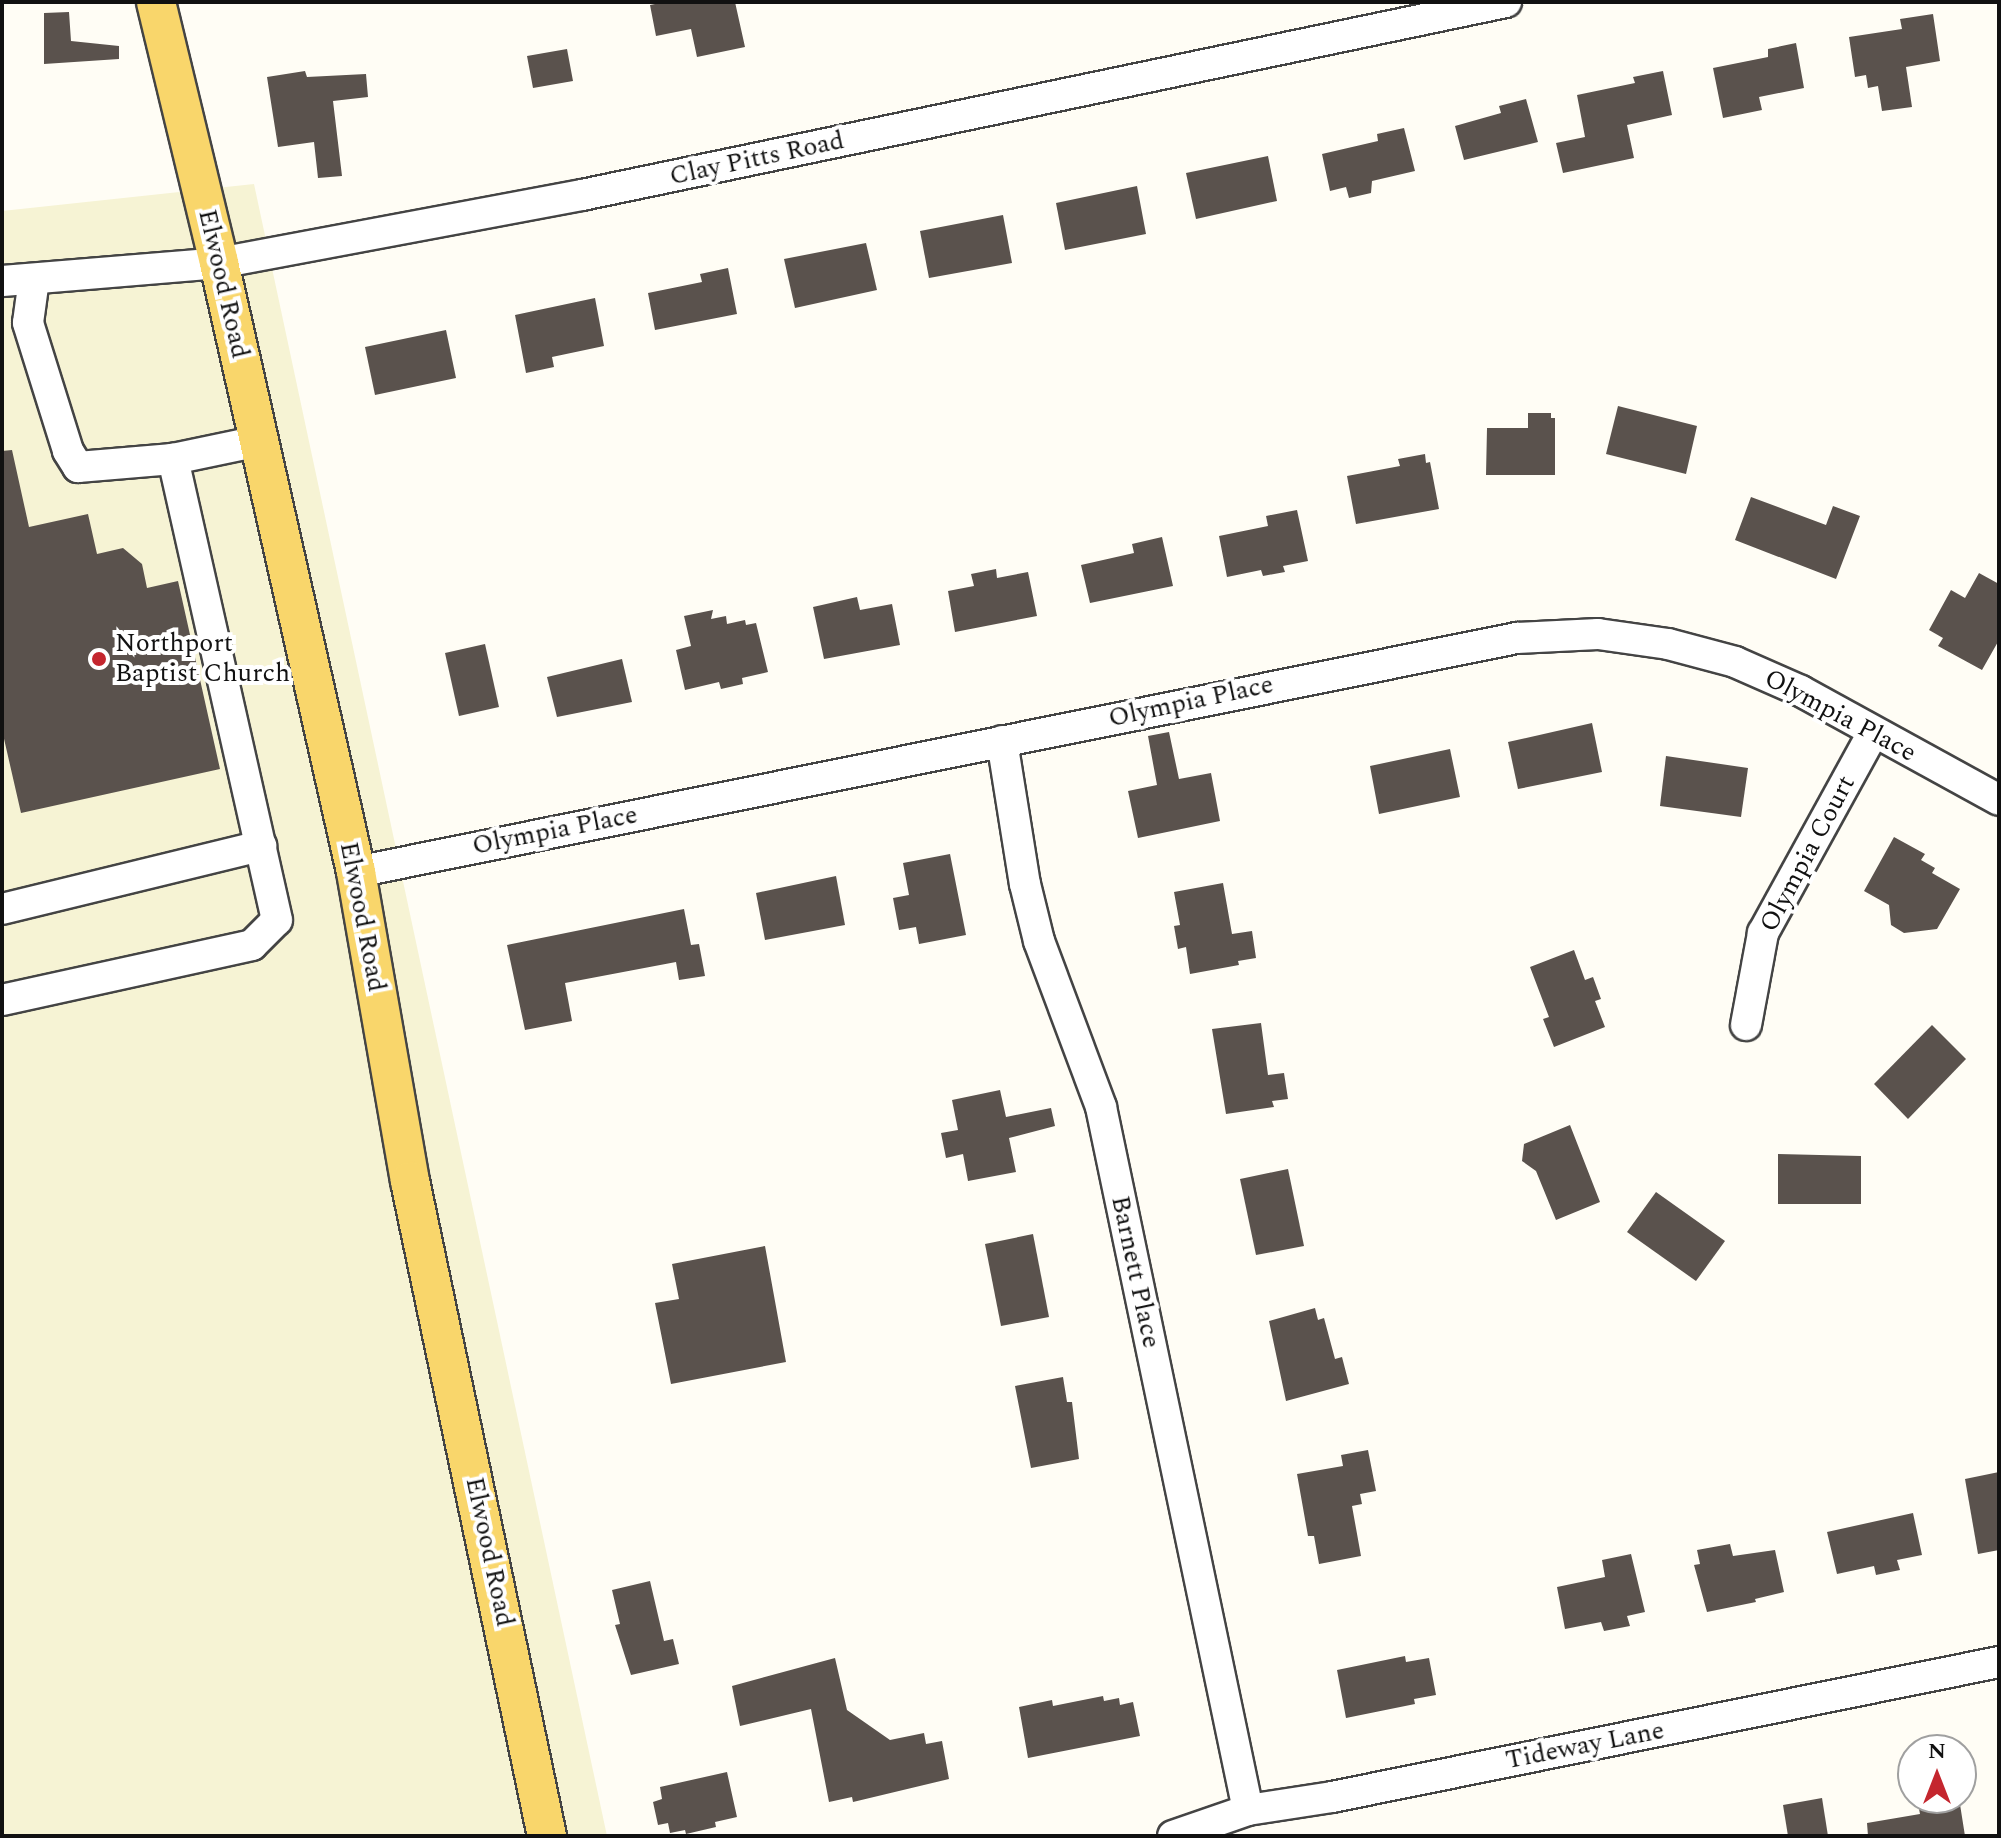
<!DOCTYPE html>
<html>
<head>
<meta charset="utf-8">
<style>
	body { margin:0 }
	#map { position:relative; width:2001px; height:1838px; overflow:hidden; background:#fffdf5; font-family:Spectral,serif }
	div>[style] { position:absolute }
	.farmland>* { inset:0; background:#f6f3d4 }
	.building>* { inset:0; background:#5a524d }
	.roads { filter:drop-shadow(2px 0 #444) drop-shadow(-2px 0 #444) drop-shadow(0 2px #444) drop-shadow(0 -2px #444) }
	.minor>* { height:30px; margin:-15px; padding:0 15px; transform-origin:15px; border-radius:15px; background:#fff }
	.major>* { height:38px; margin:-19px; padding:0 19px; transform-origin:19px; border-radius:19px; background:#f9d66b }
	.dots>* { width:22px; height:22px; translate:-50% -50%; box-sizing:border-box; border:4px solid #fff; border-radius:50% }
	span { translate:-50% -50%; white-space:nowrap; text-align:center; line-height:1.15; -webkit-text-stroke:8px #fff; paint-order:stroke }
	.street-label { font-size:26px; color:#111 }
	.poi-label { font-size:26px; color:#111 }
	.left { translate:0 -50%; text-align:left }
	.frame { position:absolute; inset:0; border:4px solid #111; pointer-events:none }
	.north { position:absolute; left:1897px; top:1734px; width:80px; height:80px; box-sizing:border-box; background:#fff; border:2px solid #a0a0a0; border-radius:50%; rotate:0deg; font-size:22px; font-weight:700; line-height:32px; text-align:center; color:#111 }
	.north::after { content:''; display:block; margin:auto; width:28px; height:36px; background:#c4262e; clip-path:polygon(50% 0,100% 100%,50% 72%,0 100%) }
</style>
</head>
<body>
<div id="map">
	<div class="farmland">
		<i style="clip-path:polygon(254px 184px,607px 1836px,2px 1836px,2px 211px)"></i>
	</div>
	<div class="building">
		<i style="clip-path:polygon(665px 2px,735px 2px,745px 47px,697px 57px,691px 29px,656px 36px,650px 5px)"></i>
		<i style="clip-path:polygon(69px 12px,71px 41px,119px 46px,119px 59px,44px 64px,44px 13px)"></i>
		<i style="clip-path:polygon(1933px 14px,1940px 61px,1906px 67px,1912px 107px,1882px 111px,1878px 86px,1868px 88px,1866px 75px,1855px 77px,1849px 37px,1902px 29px,1900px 19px)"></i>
		<i style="clip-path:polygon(1796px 43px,1804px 88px,1759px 97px,1762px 110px,1723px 118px,1713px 68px,1768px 57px,1768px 49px)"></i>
		<i style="clip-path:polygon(567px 49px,573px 81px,533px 88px,527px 56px)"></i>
		<i style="clip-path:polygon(305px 71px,307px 77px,366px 74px,368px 97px,333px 101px,342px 176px,318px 178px,314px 142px,278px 147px,267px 77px)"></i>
		<i style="clip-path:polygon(1663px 71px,1672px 115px,1627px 125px,1634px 158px,1563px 173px,1556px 143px,1585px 137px,1577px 95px,1635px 83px,1633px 77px)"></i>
		<i style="clip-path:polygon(1526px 99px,1538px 142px,1464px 160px,1455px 126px,1501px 113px,1499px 106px)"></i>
		<i style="clip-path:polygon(1404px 128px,1415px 171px,1372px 181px,1371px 193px,1349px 198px,1346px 187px,1330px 191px,1322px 154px,1378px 141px,1377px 134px)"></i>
		<i style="clip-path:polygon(1268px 156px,1277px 201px,1196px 219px,1186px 173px)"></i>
		<i style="clip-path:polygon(1137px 186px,1146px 234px,1065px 250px,1056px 203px)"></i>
		<i style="clip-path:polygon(1003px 215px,1012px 263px,929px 278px,920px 231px)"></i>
		<i style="clip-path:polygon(866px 243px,877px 290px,795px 308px,784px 259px)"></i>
		<i style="clip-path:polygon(728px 268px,737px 314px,655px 330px,648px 293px,702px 282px,700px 274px)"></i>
		<i style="clip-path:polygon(595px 298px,604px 346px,552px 357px,554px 367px,526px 373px,515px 315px)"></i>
		<i style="clip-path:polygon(446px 330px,456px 378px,375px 395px,365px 347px)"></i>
		<i style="clip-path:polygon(1618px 406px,1697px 426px,1686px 474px,1606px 454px)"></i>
		<i style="clip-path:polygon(1528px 413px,1551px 413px,1551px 418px,1555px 418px,1555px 475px,1486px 475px,1487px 428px,1528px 428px)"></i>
		<i style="clip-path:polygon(12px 450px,29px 527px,88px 514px,97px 554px,123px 548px,142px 564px,147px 588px,178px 581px,220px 769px,21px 813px,2px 730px,2px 451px)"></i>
		<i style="clip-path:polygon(1425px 454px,1426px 463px,1430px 462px,1439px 509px,1356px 524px,1347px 476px,1400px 466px,1398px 459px)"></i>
		<i style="clip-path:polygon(1751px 497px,1826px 525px,1833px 506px,1860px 516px,1836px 579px,1735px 540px)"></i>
		<i style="clip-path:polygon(1297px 510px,1308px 561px,1283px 566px,1285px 572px,1263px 576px,1261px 570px,1227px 577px,1219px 536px,1268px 526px,1266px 516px)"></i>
		<i style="clip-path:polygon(1162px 537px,1173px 586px,1090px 603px,1081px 565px,1134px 553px,1132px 544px)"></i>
		<i style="clip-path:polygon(996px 569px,997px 578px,1028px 572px,1037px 616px,955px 632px,948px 591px,974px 586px,971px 574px)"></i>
		<i style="clip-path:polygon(1979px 573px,1999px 584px,1999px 640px,1982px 670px,1938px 646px,1943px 638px,1929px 630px,1951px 590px,1965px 598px)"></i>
		<i style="clip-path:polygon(857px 597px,860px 610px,892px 604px,900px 645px,824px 659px,813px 607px)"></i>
		<i style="clip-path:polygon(713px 610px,711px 619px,726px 616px,727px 624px,745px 620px,746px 625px,756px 623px,768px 672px,742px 678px,743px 684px,721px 689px,719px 682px,685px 690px,676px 650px,691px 646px,684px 616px)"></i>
		<i style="clip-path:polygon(485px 644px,499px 707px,459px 716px,445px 653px)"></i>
		<i style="clip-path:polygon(622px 659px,632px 702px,557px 717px,547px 677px)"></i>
		<i style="clip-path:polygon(1592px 723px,1602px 772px,1518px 789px,1508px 742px)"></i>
		<i style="clip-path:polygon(1169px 732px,1179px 779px,1211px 773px,1220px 821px,1138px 838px,1128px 791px,1157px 785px,1148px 736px)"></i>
		<i style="clip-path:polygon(1450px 749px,1460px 797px,1379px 814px,1370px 766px)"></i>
		<i style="clip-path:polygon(1666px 756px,1748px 768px,1741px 817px,1660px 806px)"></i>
		<i style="clip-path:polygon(1894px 837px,1925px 854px,1921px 860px,1935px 868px,1932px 873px,1960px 889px,1937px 929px,1904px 933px,1891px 925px,1889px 905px,1864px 891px)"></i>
		<i style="clip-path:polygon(950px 854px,966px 935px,919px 944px,916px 927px,899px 930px,893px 898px,909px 895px,903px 863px)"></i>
		<i style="clip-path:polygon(836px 876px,845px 925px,765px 940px,756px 893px)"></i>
		<i style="clip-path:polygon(1223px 883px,1232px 934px,1252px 931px,1256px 958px,1238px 961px,1239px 965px,1190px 974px,1186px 947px,1178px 949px,1174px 926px,1180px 925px,1174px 892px)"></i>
		<i style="clip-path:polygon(684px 909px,691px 945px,699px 944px,705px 976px,679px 980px,676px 962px,565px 983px,572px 1021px,525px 1030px,507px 945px)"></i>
		<i style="clip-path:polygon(1574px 950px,1585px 980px,1593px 977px,1601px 999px,1595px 1001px,1605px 1027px,1554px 1047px,1543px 1019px,1549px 1017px,1530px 967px)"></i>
		<i style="clip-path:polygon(1261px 1023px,1268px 1075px,1284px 1073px,1288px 1099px,1272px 1101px,1274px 1107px,1226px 1114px,1212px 1029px)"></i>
		<i style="clip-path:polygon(1932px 1025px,1966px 1059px,1908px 1119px,1874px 1084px)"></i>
		<i style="clip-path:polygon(1000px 1090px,1006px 1117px,1051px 1108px,1055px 1126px,1009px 1138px,1016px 1172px,968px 1181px,963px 1154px,946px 1158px,941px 1133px,958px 1130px,952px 1100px)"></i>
		<i style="clip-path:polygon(1570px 1125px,1600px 1202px,1556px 1220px,1536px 1171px,1522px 1161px,1524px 1144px)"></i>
		<i style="clip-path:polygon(1778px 1154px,1861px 1156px,1861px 1204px,1778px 1204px)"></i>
		<i style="clip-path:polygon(1288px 1169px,1304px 1246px,1256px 1255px,1240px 1179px)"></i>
		<i style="clip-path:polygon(1656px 1192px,1725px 1241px,1696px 1281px,1627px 1232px)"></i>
		<i style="clip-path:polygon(1033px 1234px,1049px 1317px,1001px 1326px,985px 1244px)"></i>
		<i style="clip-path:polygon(765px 1246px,786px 1362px,671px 1384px,655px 1303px,679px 1299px,672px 1264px)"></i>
		<i style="clip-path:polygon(1315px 1308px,1318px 1320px,1324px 1318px,1335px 1359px,1342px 1357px,1349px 1384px,1286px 1401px,1269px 1321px)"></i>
		<i style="clip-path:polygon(1063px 1377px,1067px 1402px,1072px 1402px,1079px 1459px,1031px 1468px,1015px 1386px)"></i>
		<i style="clip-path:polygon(1368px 1450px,1376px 1491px,1360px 1494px,1362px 1504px,1352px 1506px,1361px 1556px,1319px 1564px,1314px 1536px,1308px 1536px,1297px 1474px,1343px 1466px,1341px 1455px)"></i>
		<i style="clip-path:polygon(1999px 1472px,1999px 1550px,1978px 1554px,1965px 1479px)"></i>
		<i style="clip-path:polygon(1913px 1513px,1922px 1555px,1897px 1560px,1900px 1570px,1876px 1575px,1874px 1566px,1837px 1574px,1827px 1532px)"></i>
		<i style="clip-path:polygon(1730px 1544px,1733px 1556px,1775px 1550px,1784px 1592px,1755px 1599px,1756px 1602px,1707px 1612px,1694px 1565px,1700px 1564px,1697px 1550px)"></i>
		<i style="clip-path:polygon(1631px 1554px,1645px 1612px,1627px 1616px,1630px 1626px,1604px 1631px,1601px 1622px,1565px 1629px,1557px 1587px,1605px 1577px,1602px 1560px)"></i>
		<i style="clip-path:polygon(650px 1581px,664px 1641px,673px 1639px,679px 1664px,631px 1675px,615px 1625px,620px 1624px,612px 1590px)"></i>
		<i style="clip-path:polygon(1405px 1656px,1406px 1662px,1429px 1658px,1436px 1695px,1414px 1699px,1415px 1704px,1346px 1718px,1337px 1670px)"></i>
		<i style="clip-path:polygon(835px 1658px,847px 1710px,890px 1740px,924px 1733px,926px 1744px,942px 1741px,949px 1779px,853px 1802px,852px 1797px,829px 1802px,811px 1709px,740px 1726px,732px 1686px)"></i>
		<i style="clip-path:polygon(1103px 1696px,1104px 1701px,1119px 1698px,1120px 1705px,1133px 1702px,1140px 1736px,1028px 1758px,1019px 1707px,1052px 1700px,1053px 1706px)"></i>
		<i style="clip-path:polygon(727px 1772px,737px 1817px,715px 1822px,716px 1827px,686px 1834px,685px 1830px,670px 1833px,668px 1823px,658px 1825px,653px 1802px,662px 1799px,660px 1787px)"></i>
		<i style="clip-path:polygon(1822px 1798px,1828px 1836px,1788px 1836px,1783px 1805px)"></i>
		<i style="clip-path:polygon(1917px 1798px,1959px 1798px,1965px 1836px,1868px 1836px,1867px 1823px,1920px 1814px)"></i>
	</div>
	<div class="roads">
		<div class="minor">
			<i style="left:34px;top:279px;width:44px;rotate:97.8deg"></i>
			<i style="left:28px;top:323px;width:134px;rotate:72.6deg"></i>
			<i style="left:68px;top:451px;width:19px;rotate:58deg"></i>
			<i style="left:78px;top:467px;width:95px;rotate:-4.8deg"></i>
			<i style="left:173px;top:459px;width:88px;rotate:-11.8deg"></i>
			<i style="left:2px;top:281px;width:218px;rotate:-4.7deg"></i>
			<i style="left:219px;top:263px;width:369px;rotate:-10.6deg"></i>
			<i style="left:582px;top:195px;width:944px;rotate:-11.8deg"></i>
			<i style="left:1002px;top:741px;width:145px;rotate:80.9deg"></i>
			<i style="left:1025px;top:884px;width:59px;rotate:76.2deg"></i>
			<i style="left:1039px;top:941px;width:177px;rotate:69.5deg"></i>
			<i style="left:1101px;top:1107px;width:718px;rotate:78.19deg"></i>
			<i style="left:356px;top:872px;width:1184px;rotate:-11.4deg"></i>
			<i style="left:1517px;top:638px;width:81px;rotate:-2.8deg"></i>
			<i style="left:1598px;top:634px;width:71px;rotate:8.1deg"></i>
			<i style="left:1668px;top:644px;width:69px;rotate:15deg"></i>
			<i style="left:1735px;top:662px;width:72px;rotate:23.7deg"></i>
			<i style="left:1801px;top:691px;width:226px;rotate:28.8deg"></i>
			<i style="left:2px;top:909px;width:267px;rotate:-13.7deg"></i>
			<i style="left:2px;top:1000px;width:256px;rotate:-12.4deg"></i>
			<i style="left:252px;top:945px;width:35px;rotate:-45deg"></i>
			<i style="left:277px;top:920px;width:473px;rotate:-102.7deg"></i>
			<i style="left:1746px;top:1025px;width:94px;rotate:-79.5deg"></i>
			<i style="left:1763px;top:933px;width:228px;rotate:-61.2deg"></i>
			<i style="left:1173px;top:1836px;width:79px;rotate:-19.1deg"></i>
			<i style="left:1248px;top:1810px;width:85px;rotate:-8.8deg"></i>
			<i style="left:1332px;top:1797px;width:681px;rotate:-11.44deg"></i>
		</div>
		<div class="major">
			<i style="left:156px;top:2px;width:268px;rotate:76.4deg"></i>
			<i style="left:219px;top:263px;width:624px;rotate:77.32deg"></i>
			<i style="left:356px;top:872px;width:314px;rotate:80.1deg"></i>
			<i style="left:410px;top:1181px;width:669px;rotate:78.19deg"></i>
		</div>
	</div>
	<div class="dots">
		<i style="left:99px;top:659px;background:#c4262e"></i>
	</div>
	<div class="street-label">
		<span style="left:757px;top:159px;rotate:-12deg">Clay Pitts Road</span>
		<span style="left:223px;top:284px;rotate:77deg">Elwood Road</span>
		<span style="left:1191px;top:702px;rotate:-12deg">Olympia Place</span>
		<span style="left:1840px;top:716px;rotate:28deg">Olympia Place</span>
		<span style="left:555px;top:831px;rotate:-11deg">Olympia Place</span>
		<span style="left:1808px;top:854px;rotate:-62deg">Olympia Court</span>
		<span style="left:362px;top:917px;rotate:79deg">Elwood Road</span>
		<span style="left:1135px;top:1272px;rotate:78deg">Barnett Place</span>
		<span style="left:489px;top:1552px;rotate:78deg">Elwood Road</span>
		<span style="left:1585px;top:1746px;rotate:-11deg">Tideway Lane</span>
	</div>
	<div class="poi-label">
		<span class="left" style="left:115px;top:659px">Northport<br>Baptist Church</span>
	</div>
	<div class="frame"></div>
	<div class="north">N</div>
</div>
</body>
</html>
